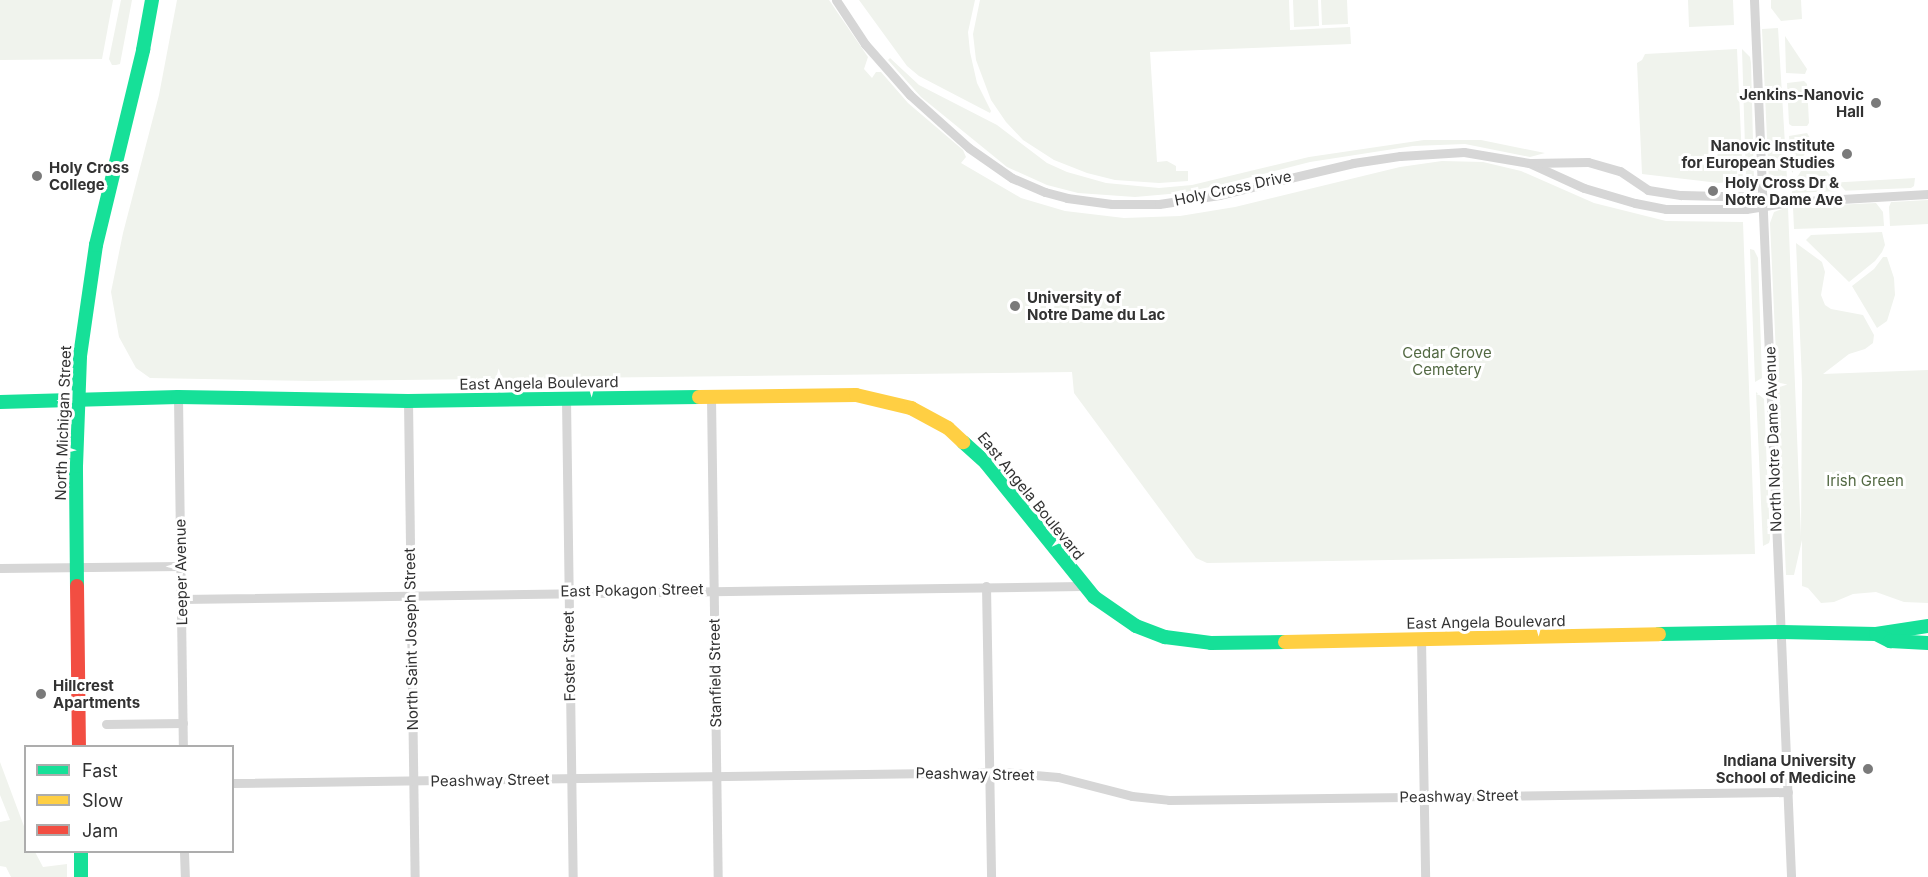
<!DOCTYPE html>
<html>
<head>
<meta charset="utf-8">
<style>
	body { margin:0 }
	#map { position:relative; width:1928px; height:877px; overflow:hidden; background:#fff; font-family:Inter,sans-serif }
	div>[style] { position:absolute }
	.green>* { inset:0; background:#f0f3ed }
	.street>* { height:9px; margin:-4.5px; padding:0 4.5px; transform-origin:4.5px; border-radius:4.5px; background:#d6d6d6 }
	.fast>* { height:14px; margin:-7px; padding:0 7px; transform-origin:7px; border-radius:7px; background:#16e098 }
	.slow>* { height:14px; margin:-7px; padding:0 7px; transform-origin:7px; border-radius:7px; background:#ffcf43 }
	.jam>* { height:14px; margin:-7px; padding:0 7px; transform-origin:7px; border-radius:7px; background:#f24e42 }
	.dots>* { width:16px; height:16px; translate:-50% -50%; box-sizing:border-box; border:3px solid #fff; border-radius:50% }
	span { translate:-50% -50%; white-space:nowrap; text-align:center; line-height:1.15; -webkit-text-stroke:6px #fff; paint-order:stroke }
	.poi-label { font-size:15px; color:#323232; font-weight:700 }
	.right { translate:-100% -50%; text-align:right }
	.left { translate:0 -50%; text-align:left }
	.street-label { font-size:15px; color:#323232 }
	.park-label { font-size:15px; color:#536943 }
	.legend { position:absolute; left:24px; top:745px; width:210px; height:108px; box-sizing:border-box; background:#fff; border:2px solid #adadad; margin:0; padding:8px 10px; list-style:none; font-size:18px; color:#323232 }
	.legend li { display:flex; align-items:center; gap:12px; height:30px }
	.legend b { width:30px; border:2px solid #adadad }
</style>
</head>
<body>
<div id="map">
	<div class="green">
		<i style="clip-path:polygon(0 0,113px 0,102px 59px,0 60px)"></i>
		<i style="clip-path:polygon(121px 0,132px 0,120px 64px,116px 65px,112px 65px,109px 59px)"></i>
		<i style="clip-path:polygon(177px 0,829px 0,868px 57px,864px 69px,872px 78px,876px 72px,881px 72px,908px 103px,963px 150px,966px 157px,961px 163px,1021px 198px,1065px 211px,1124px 218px,1180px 216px,1235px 207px,1400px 167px,1442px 161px,1483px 162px,1521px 171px,1594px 203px,1666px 221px,1743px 222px,1755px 554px,1207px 563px,1196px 558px,1074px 393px,1072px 372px,312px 381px,150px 378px,136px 368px,119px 337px,111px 292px,123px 233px,159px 95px)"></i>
		<i style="clip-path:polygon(859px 0,975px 0,968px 32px,970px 52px,977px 83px,991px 111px,990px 113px,919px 76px,907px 66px)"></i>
		<i style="clip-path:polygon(980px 0,1289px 0,1290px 30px,1350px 27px,1351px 44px,1150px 52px,1157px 162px,1167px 161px,1176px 166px,1176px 171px,1188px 171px,1188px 181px,1159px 183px,1115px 180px,1087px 173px,1054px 160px,1023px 140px,1006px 122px,991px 100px,976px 60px,973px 34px)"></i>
		<i style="clip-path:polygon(1293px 0,1318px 0,1319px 26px,1294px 27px)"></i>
		<i style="clip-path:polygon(1321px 0,1347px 0,1348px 24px,1322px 25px)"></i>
		<i style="clip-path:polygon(1688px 0,1733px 0,1734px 25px,1689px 27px)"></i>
		<i style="clip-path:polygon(1771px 0,1801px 0,1802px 19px,1781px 21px,1771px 8px)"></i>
		<i style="clip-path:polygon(1778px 28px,1787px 178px,1769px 182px,1762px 29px)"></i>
		<i style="clip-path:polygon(1785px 36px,1807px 69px,1805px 74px,1786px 73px)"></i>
		<i style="clip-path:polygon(1737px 49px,1743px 180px,1719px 183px,1642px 174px,1637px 63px,1642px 60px,1645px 54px)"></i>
		<i style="clip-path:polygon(1742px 49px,1750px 57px,1751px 63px,1754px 181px,1746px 180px)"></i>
		<i style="clip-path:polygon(890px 58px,919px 85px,997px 125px,1047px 163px,1067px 172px,1106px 183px,1159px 188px,1192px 185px,1309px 157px,1424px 140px,1481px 140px,1545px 153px,1530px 157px,1465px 144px,1413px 146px,1310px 162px,1192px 192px,1135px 197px,1078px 193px,1047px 185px,1007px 167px,921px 97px,888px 60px)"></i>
		<i style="clip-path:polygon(1804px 81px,1807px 84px,1809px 123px,1807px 126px,1792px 126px,1789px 124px,1787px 83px)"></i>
		<i style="clip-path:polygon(1807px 133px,1810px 138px,1808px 149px,1792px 173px,1789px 136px)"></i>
		<i style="clip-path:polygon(1811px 155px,1831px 176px,1830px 178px,1796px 179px)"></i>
		<i style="clip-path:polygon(1915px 178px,1914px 186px,1911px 188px,1792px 193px,1793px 185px)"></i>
		<i style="clip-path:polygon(1928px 200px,1928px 224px,1890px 226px,1889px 207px,1891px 202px)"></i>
		<i style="clip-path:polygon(1876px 203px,1883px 212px,1884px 226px,1794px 229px,1793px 207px)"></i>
		<i style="clip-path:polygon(1788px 207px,1801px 537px,1802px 381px,1796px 243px,1822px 262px,1825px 272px,1821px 295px,1825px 305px,1831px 309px,1863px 315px,1874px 335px,1873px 343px,1865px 349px,1849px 354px,1823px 374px,1928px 370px,1928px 603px,1904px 602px,1876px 592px,1853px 594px,1834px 602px,1821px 603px,1808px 588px,1802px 586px,1802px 540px,1794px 575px,1786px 575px,1770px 223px,1774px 212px)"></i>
		<i style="clip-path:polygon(1882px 232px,1885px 245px,1882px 252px,1875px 261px,1849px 282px,1806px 240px,1811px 235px)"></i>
		<i style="clip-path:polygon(1750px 249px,1754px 250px,1758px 258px,1762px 378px,1755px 382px)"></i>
		<i style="clip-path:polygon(1883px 257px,1887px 257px,1894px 278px,1895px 295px,1887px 321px,1877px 328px,1852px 286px,1874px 269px)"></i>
		<i style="clip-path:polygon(1756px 392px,1764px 399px,1770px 539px,1769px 543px,1763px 546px)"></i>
		<i style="clip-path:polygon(0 762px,25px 829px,26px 852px,35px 852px,43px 867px,67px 864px,67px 877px,11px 877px,6px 867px,0 866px,0 822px,10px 820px,0 795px)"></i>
	</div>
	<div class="street">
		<i style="left:836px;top:0;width:53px;rotate:56.6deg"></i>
		<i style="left:865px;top:44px;width:68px;rotate:48.6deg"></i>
		<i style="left:910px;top:95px;width:79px;rotate:41.9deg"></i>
		<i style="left:969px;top:148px;width:52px;rotate:34.9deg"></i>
		<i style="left:1012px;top:178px;width:36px;rotate:23deg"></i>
		<i style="left:1045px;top:192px;width:23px;rotate:15deg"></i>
		<i style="left:1067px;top:198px;width:45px;rotate:7.6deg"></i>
		<i style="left:1112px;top:204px;width:47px"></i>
		<i style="left:1159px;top:204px;width:61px;rotate:-8.5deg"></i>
		<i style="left:1219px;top:195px;width:138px;rotate:-13.4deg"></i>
		<i style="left:1353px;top:163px;width:48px;rotate:-8.5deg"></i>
		<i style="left:1400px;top:156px;width:64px;rotate:-3.6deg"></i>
		<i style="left:1464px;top:152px;width:66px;rotate:9.6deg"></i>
		<i style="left:1529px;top:163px;width:60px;rotate:24.4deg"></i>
		<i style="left:1584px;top:188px;width:53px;rotate:16.4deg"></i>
		<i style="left:1635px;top:203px;width:32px;rotate:11deg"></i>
		<i style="left:1666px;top:209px;width:80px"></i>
		<i style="left:1746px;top:209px;width:45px;rotate:-9deg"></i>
		<i style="left:1790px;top:202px;width:138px;rotate:-3.3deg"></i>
		<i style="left:1754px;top:0;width:878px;rotate:87.58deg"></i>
		<i style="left:1531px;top:163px;width:57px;rotate:-1deg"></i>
		<i style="left:1588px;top:162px;width:33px;rotate:16deg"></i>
		<i style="left:1620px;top:171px;width:34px;rotate:34deg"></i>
		<i style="left:1648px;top:190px;width:33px;rotate:9deg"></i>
		<i style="left:1681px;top:195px;width:82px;rotate:1.4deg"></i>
		<i style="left:1763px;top:197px;width:22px;rotate:10deg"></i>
		<i style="left:178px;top:397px;width:349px;rotate:89.2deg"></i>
		<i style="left:711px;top:397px;width:480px;rotate:89.2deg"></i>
		<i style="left:566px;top:399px;width:478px;rotate:89.2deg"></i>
		<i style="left:408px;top:401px;width:476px;rotate:89.2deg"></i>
		<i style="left:0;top:568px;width:181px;rotate:-0.6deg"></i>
		<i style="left:986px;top:586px;width:291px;rotate:89deg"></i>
		<i style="left:181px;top:599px;width:901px;rotate:-0.83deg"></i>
		<i style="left:1421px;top:639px;width:238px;rotate:89deg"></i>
		<i style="left:106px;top:724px;width:77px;rotate:-0.7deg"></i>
		<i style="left:232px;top:783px;width:770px;rotate:-0.82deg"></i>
		<i style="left:1002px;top:772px;width:56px;rotate:5.1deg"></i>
		<i style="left:1058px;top:777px;width:76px;rotate:14.4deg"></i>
		<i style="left:1132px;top:796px;width:37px;rotate:6deg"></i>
		<i style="left:1169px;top:800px;width:619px;rotate:-0.74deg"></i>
		<i style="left:184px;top:852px;width:25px;rotate:88deg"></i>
	</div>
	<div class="fast">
		<i style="left:0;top:402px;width:178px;rotate:-1.6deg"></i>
		<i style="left:178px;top:397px;width:230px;rotate:1deg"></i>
		<i style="left:408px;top:401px;width:291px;rotate:-0.8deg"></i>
		<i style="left:963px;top:442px;width:31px;rotate:42deg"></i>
		<i style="left:986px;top:463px;width:172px;rotate:51.1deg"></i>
		<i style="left:1094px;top:597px;width:51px;rotate:34.6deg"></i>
		<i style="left:1136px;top:626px;width:31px;rotate:21deg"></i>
		<i style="left:1165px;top:637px;width:46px;rotate:7.4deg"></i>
		<i style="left:1211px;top:643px;width:74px;rotate:-0.8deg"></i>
		<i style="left:77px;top:586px;width:120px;rotate:-90.5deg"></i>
		<i style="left:76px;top:466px;width:110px;rotate:-87.9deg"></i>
		<i style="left:80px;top:356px;width:112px;rotate:-81.8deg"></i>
		<i style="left:96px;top:245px;width:201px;rotate:-76.4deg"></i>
		<i style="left:143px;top:50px;width:51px;rotate:-79.8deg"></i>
		<i style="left:1659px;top:634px;width:123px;rotate:-0.9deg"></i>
		<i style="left:1782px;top:632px;width:94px;rotate:1.2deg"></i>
		<i style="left:1876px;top:634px;width:53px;rotate:-8.7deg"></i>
		<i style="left:1876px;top:634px;width:16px;rotate:27deg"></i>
		<i style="left:1890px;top:641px;width:38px;rotate:3deg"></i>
		<i style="left:81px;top:852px;width:25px;rotate:90deg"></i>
	</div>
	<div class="slow">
		<i style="left:699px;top:397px;width:157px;rotate:-0.7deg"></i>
		<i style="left:856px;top:395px;width:57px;rotate:13.3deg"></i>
		<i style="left:911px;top:408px;width:42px;rotate:28.4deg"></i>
		<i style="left:948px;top:428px;width:21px;rotate:43deg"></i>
		<i style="left:1285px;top:642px;width:374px;rotate:-1.2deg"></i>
	</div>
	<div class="jam">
		<i style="left:77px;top:586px;width:160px;rotate:89.3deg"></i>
	</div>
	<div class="dots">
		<i style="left:1876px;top:103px;background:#7a7a7a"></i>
		<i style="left:1847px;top:154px;background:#7a7a7a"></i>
		<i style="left:37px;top:176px;background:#7a7a7a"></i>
		<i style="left:1713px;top:191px;background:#7a7a7a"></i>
		<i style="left:1015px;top:306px;background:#7a7a7a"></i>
		<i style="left:41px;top:694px;background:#7a7a7a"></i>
		<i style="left:1868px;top:769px;background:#7a7a7a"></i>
	</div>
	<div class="poi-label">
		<span class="right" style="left:1864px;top:103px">Jenkins-Nanovic<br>Hall</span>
		<span class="right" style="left:1835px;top:154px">Nanovic Institute<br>for European Studies</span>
		<span class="left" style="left:49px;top:176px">Holy Cross<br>College</span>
		<span class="left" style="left:1725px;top:191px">Holy Cross Dr &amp;<br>Notre Dame Ave</span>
		<span class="left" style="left:1027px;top:306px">University of<br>Notre Dame du Lac</span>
		<span class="left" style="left:53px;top:694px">Hillcrest<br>Apartments</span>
		<span class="right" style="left:1856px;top:769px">Indiana University<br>School of Medicine</span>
	</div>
	<div class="street-label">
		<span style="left:1233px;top:188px;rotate:-12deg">Holy Cross Drive</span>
		<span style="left:539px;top:383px;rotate:-1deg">East Angela Boulevard</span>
		<span style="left:63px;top:423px;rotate:-88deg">North Michigan Street</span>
		<span style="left:1773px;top:439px;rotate:-92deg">North Notre Dame Avenue</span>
		<span style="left:1031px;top:496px;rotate:51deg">East Angela Boulevard</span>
		<span style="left:181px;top:572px;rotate:-91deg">Leeper Avenue</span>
		<span style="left:632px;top:590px;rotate:-1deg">East Pokagon Street</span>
		<span style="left:1486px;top:622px;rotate:-1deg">East Angela Boulevard</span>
		<span style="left:411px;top:639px;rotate:-91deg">North Saint Joseph Street</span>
		<span style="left:569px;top:656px;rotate:-91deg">Foster Street</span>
		<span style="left:715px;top:673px;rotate:-91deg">Stanfield Street</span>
		<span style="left:975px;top:774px;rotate:1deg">Peashway Street</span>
		<span style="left:490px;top:780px;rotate:-1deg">Peashway Street</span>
		<span style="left:1459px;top:796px;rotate:-1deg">Peashway Street</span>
	</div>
	<div class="park-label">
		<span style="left:1447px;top:361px">Cedar Grove<br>Cemetery</span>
		<span style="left:1865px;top:481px">Irish Green</span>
	</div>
	<ul class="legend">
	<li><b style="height:8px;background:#16e098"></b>Fast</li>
	<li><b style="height:8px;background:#ffcf43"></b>Slow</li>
	<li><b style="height:8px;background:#f24e42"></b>Jam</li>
	</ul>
</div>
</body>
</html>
